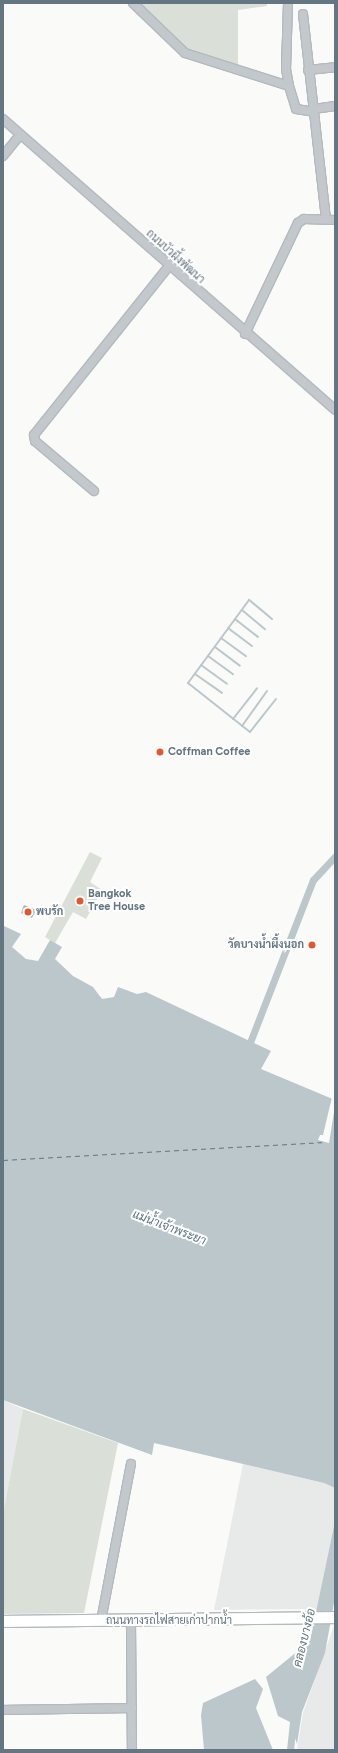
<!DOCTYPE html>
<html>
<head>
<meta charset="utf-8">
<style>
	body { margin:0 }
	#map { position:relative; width:338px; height:1753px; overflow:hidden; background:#fafaf8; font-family:Figtree,Sarabun,sans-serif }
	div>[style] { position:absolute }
	.built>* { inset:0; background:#e8e9e9 }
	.green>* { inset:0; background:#dadfd7 }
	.water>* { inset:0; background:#bbc7cb }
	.pier>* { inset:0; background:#fafaf8 }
	.stream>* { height:2px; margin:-1px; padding:0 1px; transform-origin:1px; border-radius:1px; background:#bbc7cb }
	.canal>* { height:7px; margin:-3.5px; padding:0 3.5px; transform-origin:3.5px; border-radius:3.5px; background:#bbc7cb }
	.ferry>* { height:1px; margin-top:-0.5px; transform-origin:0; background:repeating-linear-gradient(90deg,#60757c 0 5px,transparent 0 9px) }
	.building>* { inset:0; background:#aab3b9 }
	.roads { filter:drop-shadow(1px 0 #b3babf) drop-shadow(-1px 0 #b3babf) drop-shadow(0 1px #b3babf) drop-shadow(0 -1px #b3babf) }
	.minor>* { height:8px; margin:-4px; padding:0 4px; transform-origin:4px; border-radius:4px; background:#c3c8cc }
	.secondary>* { height:11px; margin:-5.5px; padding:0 5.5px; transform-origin:5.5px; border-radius:5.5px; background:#fff }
	.dots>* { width:11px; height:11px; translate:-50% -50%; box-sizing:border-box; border:2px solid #fff; border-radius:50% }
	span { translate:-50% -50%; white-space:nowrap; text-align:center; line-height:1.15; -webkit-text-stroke:4px #fff; paint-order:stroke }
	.street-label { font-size:11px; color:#657683 }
	.poi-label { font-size:11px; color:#657683; font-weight:700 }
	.left { translate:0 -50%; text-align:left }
	.right { translate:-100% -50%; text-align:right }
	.water-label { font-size:12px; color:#60757c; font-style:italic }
	.frame { position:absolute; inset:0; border:4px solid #657683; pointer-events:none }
</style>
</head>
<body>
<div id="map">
	<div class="built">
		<i style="clip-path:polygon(3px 1400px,23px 1409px,3px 1514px)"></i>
		<i style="clip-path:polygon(243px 1464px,324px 1483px,335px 1488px,335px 1521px,317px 1609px,214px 1610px)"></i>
		<i style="clip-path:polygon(335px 1623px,335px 1750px,297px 1750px,303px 1713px)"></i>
	</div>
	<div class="green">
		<i style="clip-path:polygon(137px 3px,267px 3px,267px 6px,238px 10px,238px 66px,189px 51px)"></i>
		<i style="clip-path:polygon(90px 852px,102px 858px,90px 882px,102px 890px,86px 919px,73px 912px,55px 943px,45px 937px)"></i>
		<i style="clip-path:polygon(23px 1409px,118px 1443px,84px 1613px,3px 1614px,3px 1514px)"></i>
	</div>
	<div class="water">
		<i style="clip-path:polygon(4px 926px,21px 934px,12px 947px,26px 959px,38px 961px,50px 940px,62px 947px,55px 959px,73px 976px,93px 987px,102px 999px,114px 997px,118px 987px,137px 994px,146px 992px,271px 1051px,261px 1069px,335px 1100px,335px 1488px,324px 1483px,154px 1443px,152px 1455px,3px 1400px)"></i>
		<i style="clip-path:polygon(335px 1521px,335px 1597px,325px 1653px,302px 1712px,297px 1744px,290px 1722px,278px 1716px,266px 1677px,310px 1641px)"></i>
		<i style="clip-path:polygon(255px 1679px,263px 1689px,256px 1708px,273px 1750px,204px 1750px,201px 1715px,203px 1703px)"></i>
	</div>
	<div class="pier">
		<i style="clip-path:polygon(332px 1097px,335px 1098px,335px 1106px,329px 1143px,318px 1140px,320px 1135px,323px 1135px)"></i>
	</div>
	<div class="stream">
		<i style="left:242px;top:610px;width:30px;rotate:40deg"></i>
		<i style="left:235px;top:619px;width:29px;rotate:38deg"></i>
		<i style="left:272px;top:619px;width:30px;rotate:-140deg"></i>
		<i style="left:249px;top:600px;width:103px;rotate:126.3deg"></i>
		<i style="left:188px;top:683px;width:79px;rotate:38.3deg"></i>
		<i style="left:250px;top:732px;width:42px;rotate:-51.8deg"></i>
		<i style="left:228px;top:628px;width:30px;rotate:37deg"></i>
		<i style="left:221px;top:638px;width:31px;rotate:36deg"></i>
		<i style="left:215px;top:647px;width:31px;rotate:37deg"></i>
		<i style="left:208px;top:656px;width:31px;rotate:36deg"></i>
		<i style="left:201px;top:665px;width:32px;rotate:36deg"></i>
		<i style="left:195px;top:674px;width:33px;rotate:35deg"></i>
		<i style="left:233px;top:719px;width:39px;rotate:-52deg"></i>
		<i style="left:242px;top:726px;width:43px;rotate:-54.5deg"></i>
	</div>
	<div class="canal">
		<i style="left:247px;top:1050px;width:182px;rotate:-68.8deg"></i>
		<i style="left:313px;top:880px;width:33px;rotate:-47deg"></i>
		<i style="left:290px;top:1750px;width:28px;rotate:-84deg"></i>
	</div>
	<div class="ferry">
		<i style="left:3px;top:1160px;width:322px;rotate:-3.2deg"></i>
	</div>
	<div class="building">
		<i style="clip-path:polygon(24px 905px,36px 910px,32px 918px,21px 913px)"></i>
	</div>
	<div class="roads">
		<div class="minor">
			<i style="left:133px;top:3px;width:72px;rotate:43.9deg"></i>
			<i style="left:185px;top:53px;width:109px;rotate:17.6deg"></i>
			<i style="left:288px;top:3px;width:66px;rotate:91.7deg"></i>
			<i style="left:286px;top:69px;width:17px;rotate:80deg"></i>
			<i style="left:289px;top:86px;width:24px;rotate:73deg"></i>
			<i style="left:296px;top:109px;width:18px;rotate:9deg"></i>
			<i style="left:303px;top:14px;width:206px;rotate:83.6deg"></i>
			<i style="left:308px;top:70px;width:27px;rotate:-6deg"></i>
			<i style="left:314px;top:109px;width:21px;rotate:-8deg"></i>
			<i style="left:3px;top:119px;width:441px;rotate:41.2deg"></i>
			<i style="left:3px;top:156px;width:27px;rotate:-51deg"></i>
			<i style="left:245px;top:334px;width:123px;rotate:-64.5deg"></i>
			<i style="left:298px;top:223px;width:7px;rotate:-34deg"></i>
			<i style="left:304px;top:219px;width:31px;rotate:2deg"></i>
			<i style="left:94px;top:491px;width:77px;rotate:-139.7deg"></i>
			<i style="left:35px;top:441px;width:6px;rotate:-99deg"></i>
			<i style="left:34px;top:435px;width:216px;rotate:-51.4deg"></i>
			<i style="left:101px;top:1621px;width:160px;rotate:-79.2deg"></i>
			<i style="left:131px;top:1621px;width:129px;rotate:89.6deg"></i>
			<i style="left:3px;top:1710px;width:129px;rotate:-0.9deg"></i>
		</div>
		<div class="secondary">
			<i style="left:3px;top:1621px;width:332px;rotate:-0.7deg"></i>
		</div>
	</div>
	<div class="dots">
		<i style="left:160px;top:752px;background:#e4572e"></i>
		<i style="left:80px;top:901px;background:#e4572e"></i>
		<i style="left:28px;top:912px;background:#e4572e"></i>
		<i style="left:312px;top:945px;background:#e4572e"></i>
	</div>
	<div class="street-label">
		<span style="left:175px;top:257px;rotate:42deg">ถนนบัวผึ้งพัฒนา</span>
		<span style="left:169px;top:1621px">ถนนทางรถไฟสายเก่าปากน้ำ</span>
	</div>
	<div class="poi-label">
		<span class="left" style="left:168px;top:752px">Coffman Coffee</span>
		<span class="left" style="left:88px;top:901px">Bangkok<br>Tree House</span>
		<span class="left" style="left:36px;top:912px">พบรัก</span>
		<span class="right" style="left:304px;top:945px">วัดบางน้ำผึ้งนอก</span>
	</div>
	<div class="water-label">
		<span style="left:169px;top:1228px;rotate:21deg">แม่น้ำเจ้าพระยา</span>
		<span style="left:305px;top:1638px;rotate:-76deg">คลองบางอ้อ</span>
	</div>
	<div class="frame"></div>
</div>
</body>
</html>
